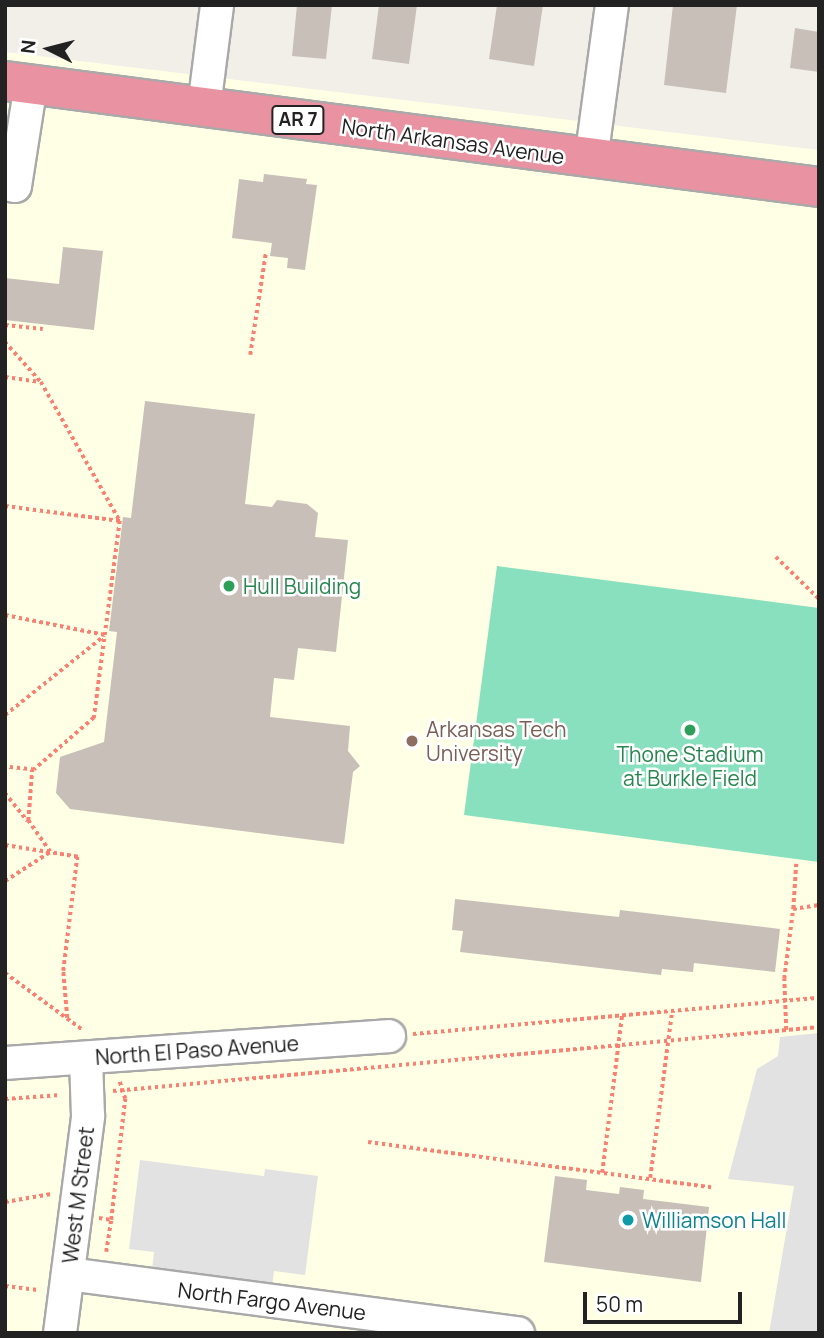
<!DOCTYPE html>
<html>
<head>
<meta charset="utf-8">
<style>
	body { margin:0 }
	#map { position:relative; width:824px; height:1338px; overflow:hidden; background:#f2efe9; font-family:Manrope,sans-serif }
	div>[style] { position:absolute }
	.education>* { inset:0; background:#ffffe5 }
	.pitch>* { inset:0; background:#88e0be }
	.parking>* { inset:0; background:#e2e2e2 }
	.building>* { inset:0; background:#c7bfb8 }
	.path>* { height:3.5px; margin-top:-1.75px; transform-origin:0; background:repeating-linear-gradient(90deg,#fa8072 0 3.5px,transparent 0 7px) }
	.roads { filter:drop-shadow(2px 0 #a9a9a9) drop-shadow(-2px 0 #a9a9a9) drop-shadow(0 2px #a9a9a9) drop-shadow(0 -2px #a9a9a9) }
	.minor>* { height:32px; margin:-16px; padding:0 16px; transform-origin:16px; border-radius:16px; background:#fff }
	.highway>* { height:38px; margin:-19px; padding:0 19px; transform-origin:19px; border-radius:19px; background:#e892a2 }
	.dots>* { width:19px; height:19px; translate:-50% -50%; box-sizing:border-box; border:4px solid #fff; border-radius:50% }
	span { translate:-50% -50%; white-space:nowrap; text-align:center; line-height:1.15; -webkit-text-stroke:5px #fff; paint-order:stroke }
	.shield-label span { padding:2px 5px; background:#fff; border:2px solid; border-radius:5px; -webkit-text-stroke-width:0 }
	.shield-label { font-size:19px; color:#222; font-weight:700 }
	.street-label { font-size:21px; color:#222 }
	.leisure-label { font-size:21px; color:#27864d }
	.left { translate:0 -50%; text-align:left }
	.education-label { font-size:21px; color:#785e54 }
	.culture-label { font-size:21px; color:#0d838f }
	.frame { position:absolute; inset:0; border:7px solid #222; pointer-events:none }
	.north { position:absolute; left:14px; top:14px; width:70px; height:70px; -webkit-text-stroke:5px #fff; paint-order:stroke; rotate:276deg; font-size:19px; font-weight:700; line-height:28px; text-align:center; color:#222 }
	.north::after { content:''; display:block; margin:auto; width:24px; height:32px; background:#222; clip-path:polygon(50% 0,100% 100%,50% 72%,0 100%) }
	.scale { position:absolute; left:583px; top:1292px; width:159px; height:32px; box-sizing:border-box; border:4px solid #222; border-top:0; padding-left:9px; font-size:21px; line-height:24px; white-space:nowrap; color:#222; -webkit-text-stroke:5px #fff; paint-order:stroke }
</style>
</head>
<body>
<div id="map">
	<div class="education">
		<i style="clip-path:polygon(5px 52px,819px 150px,819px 1333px,5px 1333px)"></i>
	</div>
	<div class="pitch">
		<i style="clip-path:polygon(497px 566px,819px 608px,819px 862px,464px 815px)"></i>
	</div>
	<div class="parking">
		<i style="clip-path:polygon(819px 1033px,819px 1333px,769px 1333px,794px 1186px,728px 1179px,757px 1069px,778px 1056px,780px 1037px)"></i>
		<i style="clip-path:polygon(140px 1160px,264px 1176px,265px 1169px,318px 1176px,305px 1275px,274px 1271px,271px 1294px,151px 1279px,154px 1252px,129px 1249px)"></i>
	</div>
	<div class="building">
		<i style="clip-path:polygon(297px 5px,332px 5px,326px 59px,292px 56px)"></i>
		<i style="clip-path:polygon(379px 5px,417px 5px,409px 64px,372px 59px)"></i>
		<i style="clip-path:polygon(497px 5px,543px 5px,534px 66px,489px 59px)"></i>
		<i style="clip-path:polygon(673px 5px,737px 5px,726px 93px,664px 85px)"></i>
		<i style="clip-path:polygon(795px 28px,819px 32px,819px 72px,790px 68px)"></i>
		<i style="clip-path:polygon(264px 174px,307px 179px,306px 184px,317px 185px,305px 270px,287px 268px,288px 258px,270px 256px,272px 243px,232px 238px,239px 179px,263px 182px)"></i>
		<i style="clip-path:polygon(63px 247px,103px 251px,94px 330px,5px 320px,5px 278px,59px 284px)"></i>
		<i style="clip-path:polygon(145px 401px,255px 414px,245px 504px,272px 507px,277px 500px,307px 504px,318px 513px,315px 537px,348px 540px,336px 652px,298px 648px,294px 680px,274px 678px,270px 717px,350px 726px,348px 751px,360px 766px,353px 772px,344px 844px,70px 809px,56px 793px,60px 757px,104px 742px,117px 632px,109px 631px,123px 517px,131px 518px)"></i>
		<i style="clip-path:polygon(455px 899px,619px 917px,620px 910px,780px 929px,775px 972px,694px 963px,693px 972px,662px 969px,661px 975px,460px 952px,463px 931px,452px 930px)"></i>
		<i style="clip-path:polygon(555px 1176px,587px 1180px,586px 1190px,619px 1194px,620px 1187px,644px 1190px,643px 1199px,709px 1207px,701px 1282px,544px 1262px)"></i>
	</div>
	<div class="path">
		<i style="left:5px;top:325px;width:38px;rotate:6deg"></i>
		<i style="left:5px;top:342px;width:54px;rotate:48deg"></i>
		<i style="left:41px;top:382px;width:160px;rotate:60.4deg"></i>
		<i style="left:120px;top:521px;width:199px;rotate:97.5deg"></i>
		<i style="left:94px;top:718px;width:79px;rotate:139.1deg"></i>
		<i style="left:34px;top:770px;width:29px;rotate:-174deg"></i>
		<i style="left:250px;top:355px;width:105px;rotate:-81.3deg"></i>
		<i style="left:5px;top:377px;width:34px;rotate:8deg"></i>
		<i style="left:5px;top:506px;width:116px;rotate:7.4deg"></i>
		<i style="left:776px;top:557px;width:60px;rotate:44.3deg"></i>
		<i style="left:5px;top:615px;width:102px;rotate:11.3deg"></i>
		<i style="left:5px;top:715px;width:127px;rotate:-38.6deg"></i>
		<i style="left:5px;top:793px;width:36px;rotate:51deg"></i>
		<i style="left:28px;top:821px;width:51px;rotate:-85.5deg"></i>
		<i style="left:5px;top:845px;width:76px;rotate:9.1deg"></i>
		<i style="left:5px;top:881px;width:54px;rotate:-32.8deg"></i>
		<i style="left:50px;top:852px;width:38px;rotate:-125deg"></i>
		<i style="left:793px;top:909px;width:45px;rotate:-86.2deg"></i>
		<i style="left:5px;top:973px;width:97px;rotate:36.2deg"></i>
		<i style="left:67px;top:1018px;width:47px;rotate:-94.9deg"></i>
		<i style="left:63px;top:971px;width:115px;rotate:-83deg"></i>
		<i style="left:786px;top:1030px;width:51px;rotate:-92.2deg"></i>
		<i style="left:784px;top:979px;width:71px;rotate:-82.7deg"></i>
		<i style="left:793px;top:909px;width:26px;rotate:-9deg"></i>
		<i style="left:413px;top:1034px;width:408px;rotate:-5.1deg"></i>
		<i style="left:113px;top:1091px;width:709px;rotate:-5.18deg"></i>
		<i style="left:5px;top:1099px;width:55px;rotate:-4.2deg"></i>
		<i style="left:368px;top:1142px;width:346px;rotate:7.5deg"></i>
		<i style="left:602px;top:1173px;width:159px;rotate:-82.8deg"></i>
		<i style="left:650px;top:1178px;width:168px;rotate:-82.5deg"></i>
		<i style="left:5px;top:1202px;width:47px;rotate:-9.9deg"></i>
		<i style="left:99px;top:1218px;width:12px;rotate:9deg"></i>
		<i style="left:111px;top:1220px;width:122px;rotate:-83.4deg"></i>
		<i style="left:125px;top:1099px;width:20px;rotate:-108deg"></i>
		<i style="left:106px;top:1252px;width:32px;rotate:-81deg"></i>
		<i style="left:5px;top:1286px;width:35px;rotate:7deg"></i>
	</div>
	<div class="roads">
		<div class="minor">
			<i style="left:204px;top:107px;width:103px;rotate:-82.7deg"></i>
			<i style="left:591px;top:160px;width:156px;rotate:-82.3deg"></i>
			<i style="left:5px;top:184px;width:10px;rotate:11deg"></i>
			<i style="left:15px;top:186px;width:103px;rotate:-81.1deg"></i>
			<i style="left:5px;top:1063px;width:385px;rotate:-4deg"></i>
			<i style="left:68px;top:1274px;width:454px;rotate:7.5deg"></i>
			<i style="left:60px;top:1333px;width:219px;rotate:-82.6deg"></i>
			<i style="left:88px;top:1116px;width:58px;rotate:-92deg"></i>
		</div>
		<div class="highway">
			<i style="left:5px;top:81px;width:821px;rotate:7.42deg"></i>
		</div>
	</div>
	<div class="dots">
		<i style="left:229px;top:586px;background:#2e9e5b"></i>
		<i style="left:690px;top:730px;background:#2e9e5b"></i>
		<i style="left:412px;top:741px;background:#8d6e63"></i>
		<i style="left:628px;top:1220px;background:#0f9aa8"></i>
	</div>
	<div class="shield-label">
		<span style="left:298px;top:120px">AR 7</span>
	</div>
	<div class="street-label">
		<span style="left:453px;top:141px;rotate:8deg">North Arkansas Avenue</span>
		<span style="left:197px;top:1050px;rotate:-4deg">North El Paso Avenue</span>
		<span style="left:78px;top:1195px;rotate:-83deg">West M Street</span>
		<span style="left:272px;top:1301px;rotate:7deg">North Fargo Avenue</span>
	</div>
	<div class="leisure-label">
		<span class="left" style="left:243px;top:586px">Hull Building</span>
		<span style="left:690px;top:766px">Thone Stadium<br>at Burkle Field</span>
	</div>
	<div class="education-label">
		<span class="left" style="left:426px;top:741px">Arkansas Tech<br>University</span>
	</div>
	<div class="culture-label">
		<span class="left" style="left:642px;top:1220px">Williamson Hall</span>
	</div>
	<div class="frame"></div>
	<div class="north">N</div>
	<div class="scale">50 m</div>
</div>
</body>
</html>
